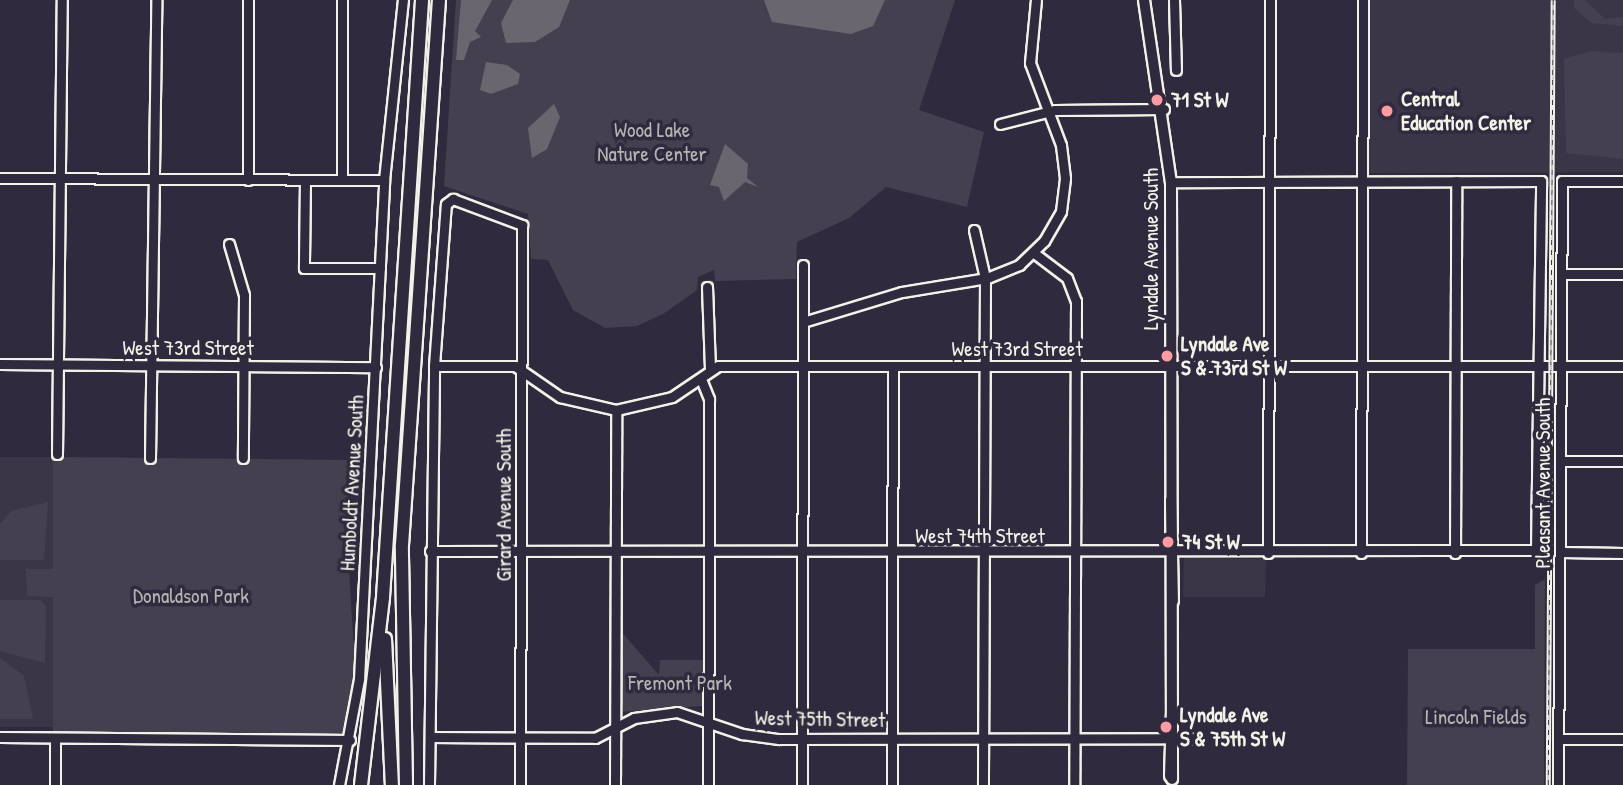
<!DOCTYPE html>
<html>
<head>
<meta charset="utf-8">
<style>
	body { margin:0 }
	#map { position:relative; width:1623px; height:785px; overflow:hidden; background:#2f2a3d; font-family:"Patrick Hand",sans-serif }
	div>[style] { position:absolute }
	.built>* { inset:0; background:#3b3647 }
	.green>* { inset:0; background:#454050 }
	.water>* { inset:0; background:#6a6670 }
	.roads { filter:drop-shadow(2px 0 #f4f1e8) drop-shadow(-2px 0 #f4f1e8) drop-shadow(0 2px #f4f1e8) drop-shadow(0 -2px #f4f1e8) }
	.minor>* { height:9px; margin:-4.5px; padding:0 4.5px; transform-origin:4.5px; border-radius:4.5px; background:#2f2a3d }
	.major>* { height:10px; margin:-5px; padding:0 5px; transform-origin:5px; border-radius:5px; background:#2f2a3d }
	.highway>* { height:12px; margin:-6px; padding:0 6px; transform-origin:6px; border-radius:6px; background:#2f2a3d }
	.rail>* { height:4.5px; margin-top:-2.25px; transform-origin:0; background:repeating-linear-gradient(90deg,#2f2a3d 0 5px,#f4f1e8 0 10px); box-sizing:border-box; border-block:2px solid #f4f1e8 }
	.dots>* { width:19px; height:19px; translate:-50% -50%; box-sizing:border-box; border:4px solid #2f2a3d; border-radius:50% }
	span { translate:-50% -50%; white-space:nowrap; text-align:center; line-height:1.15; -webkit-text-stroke:7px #2f2a3d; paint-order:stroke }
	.poi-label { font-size:21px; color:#f4f1e8; font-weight:700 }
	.left { translate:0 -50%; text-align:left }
	.park-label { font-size:21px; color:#b7b3b3 }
	.street-label { font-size:21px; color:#f4f1e8 }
</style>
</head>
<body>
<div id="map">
	<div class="built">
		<i style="clip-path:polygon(1369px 0,1623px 0,1623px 172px,1369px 173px)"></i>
		<i style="clip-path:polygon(0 457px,53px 457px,53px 569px,27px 569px,53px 596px,53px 727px,0 727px)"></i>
		<i style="clip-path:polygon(1184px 558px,1266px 559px,1265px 597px,1183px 597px)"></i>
	</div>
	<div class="green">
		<i style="clip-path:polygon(456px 0,955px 0,919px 110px,984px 132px,967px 207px,886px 187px,849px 218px,797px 242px,796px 279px,715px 281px,714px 270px,698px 277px,697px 290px,663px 314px,637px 326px,605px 328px,573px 310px,548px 260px,531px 259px,528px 214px,444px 186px)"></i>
		<i style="clip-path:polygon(1574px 0,1585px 0,1605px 19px,1623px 17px,1623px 26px,1591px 23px,1574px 8px)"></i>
		<i style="clip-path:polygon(1591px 51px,1623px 53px,1623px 159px,1566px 153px,1564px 59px)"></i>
		<i style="clip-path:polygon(53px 457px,355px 460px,348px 555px,356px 679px,347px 734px,53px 734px,53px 597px,27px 596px,26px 569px,53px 569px)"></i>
		<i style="clip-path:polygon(48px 502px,44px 560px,0 560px,0 524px,11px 511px)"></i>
		<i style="clip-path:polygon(1545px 579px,1544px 785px,1407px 785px,1408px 649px,1535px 649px,1535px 585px)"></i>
		<i style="clip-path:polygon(0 600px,40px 600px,46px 606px,45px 663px,0 651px)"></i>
		<i style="clip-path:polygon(619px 629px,659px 675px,660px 660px,703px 660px,702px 706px,618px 712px)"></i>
		<i style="clip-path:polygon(0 658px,24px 676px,33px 719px,0 719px)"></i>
	</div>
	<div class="water">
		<i style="clip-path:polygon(461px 0,492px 0,475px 31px,481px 37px,470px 42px,464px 60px,456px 60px)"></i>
		<i style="clip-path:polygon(513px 0,570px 0,559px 27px,535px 42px,506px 43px,501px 23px)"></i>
		<i style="clip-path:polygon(764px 0,885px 0,873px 26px,851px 34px,772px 22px)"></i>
		<i style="clip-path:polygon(486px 62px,507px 65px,520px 74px,518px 84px,491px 94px,480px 90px)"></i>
		<i style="clip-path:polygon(554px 104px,560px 117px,547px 149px,532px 158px,528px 128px)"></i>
		<i style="clip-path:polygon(725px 144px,748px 164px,747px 178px,758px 187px,745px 182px,724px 201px,719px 187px,710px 185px)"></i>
	</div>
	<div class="roads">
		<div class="minor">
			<i style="left:1174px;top:0;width:70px;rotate:88.4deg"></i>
			<i style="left:1000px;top:124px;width:57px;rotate:-14.3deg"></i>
			<i style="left:1055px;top:110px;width:109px;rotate:-0.5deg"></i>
			<i style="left:0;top:178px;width:384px;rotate:0.3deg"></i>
			<i style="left:248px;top:180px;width:180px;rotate:-90deg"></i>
			<i style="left:305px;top:180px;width:88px;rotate:90.7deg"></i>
			<i style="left:304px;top:268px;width:76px"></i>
			<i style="left:342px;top:180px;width:180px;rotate:-90deg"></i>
			<i style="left:974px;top:230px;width:49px;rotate:77.1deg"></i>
			<i style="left:985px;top:278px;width:507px;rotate:90.23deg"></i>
			<i style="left:229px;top:244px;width:53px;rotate:73.6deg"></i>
			<i style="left:244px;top:295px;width:163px;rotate:90.4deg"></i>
			<i style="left:1034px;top:253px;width:41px;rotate:37.1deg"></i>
			<i style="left:1067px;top:278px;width:25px;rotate:69deg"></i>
			<i style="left:1076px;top:301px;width:484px;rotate:90.2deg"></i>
			<i style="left:1562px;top:274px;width:61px"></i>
			<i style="left:707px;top:287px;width:82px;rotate:87.9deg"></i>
			<i style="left:803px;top:322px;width:103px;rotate:-16.9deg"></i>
			<i style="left:902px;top:292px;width:86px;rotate:-9.4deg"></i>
			<i style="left:987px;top:278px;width:35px;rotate:-22deg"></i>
			<i style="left:1019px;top:265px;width:35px;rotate:-44deg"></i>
			<i style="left:1044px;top:241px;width:34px;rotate:-60deg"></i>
			<i style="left:1061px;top:211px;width:33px;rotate:-83deg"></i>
			<i style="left:1065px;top:178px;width:33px;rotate:-97deg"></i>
			<i style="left:1061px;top:145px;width:88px;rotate:-110.7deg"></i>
			<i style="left:1030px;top:63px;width:63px;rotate:-84.6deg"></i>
			<i style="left:0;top:364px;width:376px;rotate:0.5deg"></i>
			<i style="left:434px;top:366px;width:81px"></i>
			<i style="left:515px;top:366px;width:55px;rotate:34.6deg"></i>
			<i style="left:560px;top:397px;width:57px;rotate:13.1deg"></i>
			<i style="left:616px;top:410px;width:57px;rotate:-13.1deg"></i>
			<i style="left:672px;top:397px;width:55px;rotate:-34deg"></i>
			<i style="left:718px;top:366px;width:905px"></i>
			<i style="left:701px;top:379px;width:22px;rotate:68deg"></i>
			<i style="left:709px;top:399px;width:386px;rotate:90.1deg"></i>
			<i style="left:57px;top:454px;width:454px;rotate:-89.4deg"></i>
			<i style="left:150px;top:458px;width:458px;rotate:-89.2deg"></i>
			<i style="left:1560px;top:461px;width:63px"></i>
			<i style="left:430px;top:551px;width:1106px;rotate:-0.05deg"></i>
			<i style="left:1536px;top:550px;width:369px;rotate:-89.2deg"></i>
			<i style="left:1541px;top:181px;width:370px;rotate:179.8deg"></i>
			<i style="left:1561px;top:552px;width:62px;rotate:0.9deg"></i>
			<i style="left:1268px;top:553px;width:553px;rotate:-89.79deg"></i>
			<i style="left:1361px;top:553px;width:553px;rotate:-89.79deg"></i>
			<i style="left:1455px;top:553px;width:372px;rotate:-89.8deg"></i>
			<i style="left:0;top:737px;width:350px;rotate:0.5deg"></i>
			<i style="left:430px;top:737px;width:165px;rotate:0.3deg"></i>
			<i style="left:595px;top:738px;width:44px;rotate:-27.1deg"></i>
			<i style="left:634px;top:718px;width:43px;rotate:-7.9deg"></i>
			<i style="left:677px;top:712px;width:69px;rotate:18.7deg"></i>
			<i style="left:742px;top:734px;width:37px;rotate:8deg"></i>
			<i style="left:779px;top:739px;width:416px;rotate:-0.1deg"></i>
			<i style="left:1558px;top:739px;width:65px"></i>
			<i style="left:55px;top:740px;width:45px;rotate:90deg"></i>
			<i style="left:339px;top:785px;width:108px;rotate:-79.3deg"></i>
			<i style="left:359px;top:679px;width:500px;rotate:-87.1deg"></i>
			<i style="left:384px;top:180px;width:181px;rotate:-84deg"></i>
			<i style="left:429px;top:785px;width:419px;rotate:-89.3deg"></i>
			<i style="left:434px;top:366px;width:162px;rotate:-85.8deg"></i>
			<i style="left:446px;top:204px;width:9px;rotate:-36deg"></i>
			<i style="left:453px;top:199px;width:74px;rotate:20.6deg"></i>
			<i style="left:522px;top:225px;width:560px;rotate:90.2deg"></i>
			<i style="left:615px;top:785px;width:375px;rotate:-89.8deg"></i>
			<i style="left:802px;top:785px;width:520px;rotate:-89.89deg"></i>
			<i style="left:892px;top:785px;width:419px;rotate:-89.9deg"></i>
			<i style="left:1558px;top:785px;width:604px;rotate:-89.62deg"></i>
			<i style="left:1562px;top:181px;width:61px"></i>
		</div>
		<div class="major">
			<i style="left:1144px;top:0;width:184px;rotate:81.6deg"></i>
			<i style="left:1171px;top:182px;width:597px;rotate:89.9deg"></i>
			<i style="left:1171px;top:500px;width:101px;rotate:88.9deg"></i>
			<i style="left:1170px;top:776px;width:64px;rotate:-88.2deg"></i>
		</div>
		<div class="highway">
			<i style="left:385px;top:639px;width:146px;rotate:87.3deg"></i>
			<i style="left:361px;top:785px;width:189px;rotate:-83.3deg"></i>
			<i style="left:383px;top:597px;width:598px;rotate:-86.26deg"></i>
			<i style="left:406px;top:785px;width:240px;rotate:-91deg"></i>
			<i style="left:402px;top:545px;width:546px;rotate:-86.12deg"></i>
		</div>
	</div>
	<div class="rail">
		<i style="left:1548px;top:785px;width:785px;rotate:-89.64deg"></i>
	</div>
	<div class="dots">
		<i style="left:1157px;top:100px;background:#ff9aa2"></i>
		<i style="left:1387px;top:111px;background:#ff9aa2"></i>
		<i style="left:1167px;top:356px;background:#ff9aa2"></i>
		<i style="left:1168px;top:542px;background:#ff9aa2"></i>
		<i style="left:1166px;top:727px;background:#ff9aa2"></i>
	</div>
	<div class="poi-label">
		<span class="left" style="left:1401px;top:111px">Central<br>Education Center</span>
		<span class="left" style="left:1171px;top:100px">71 St W</span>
		<span class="left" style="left:1181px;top:356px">Lyndale Ave<br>S &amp; 73rd St W</span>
		<span class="left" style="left:1182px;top:542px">74 St W</span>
		<span class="left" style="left:1180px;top:727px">Lyndale Ave<br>S &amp; 75th St W</span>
	</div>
	<div class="park-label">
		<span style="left:652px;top:142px">Wood Lake<br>Nature Center</span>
		<span style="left:191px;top:596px">Donaldson Park</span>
		<span style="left:680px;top:683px">Fremont Park</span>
		<span style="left:1476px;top:717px">Lincoln Fields</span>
	</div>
	<div class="street-label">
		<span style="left:1151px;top:249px;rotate:-90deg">Lyndale Avenue South</span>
		<span style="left:188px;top:348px">West 73rd Street</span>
		<span style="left:1017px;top:349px">West 73rd Street</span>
		<span style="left:352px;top:483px;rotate:-87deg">Humboldt Avenue South</span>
		<span style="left:1543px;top:483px;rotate:-90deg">Pleasant Avenue South</span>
		<span style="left:504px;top:505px;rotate:-90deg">Girard Avenue South</span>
		<span style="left:980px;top:536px">West 74th Street</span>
		<span style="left:820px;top:719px;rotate:1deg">West 75th Street</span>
	</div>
</div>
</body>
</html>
